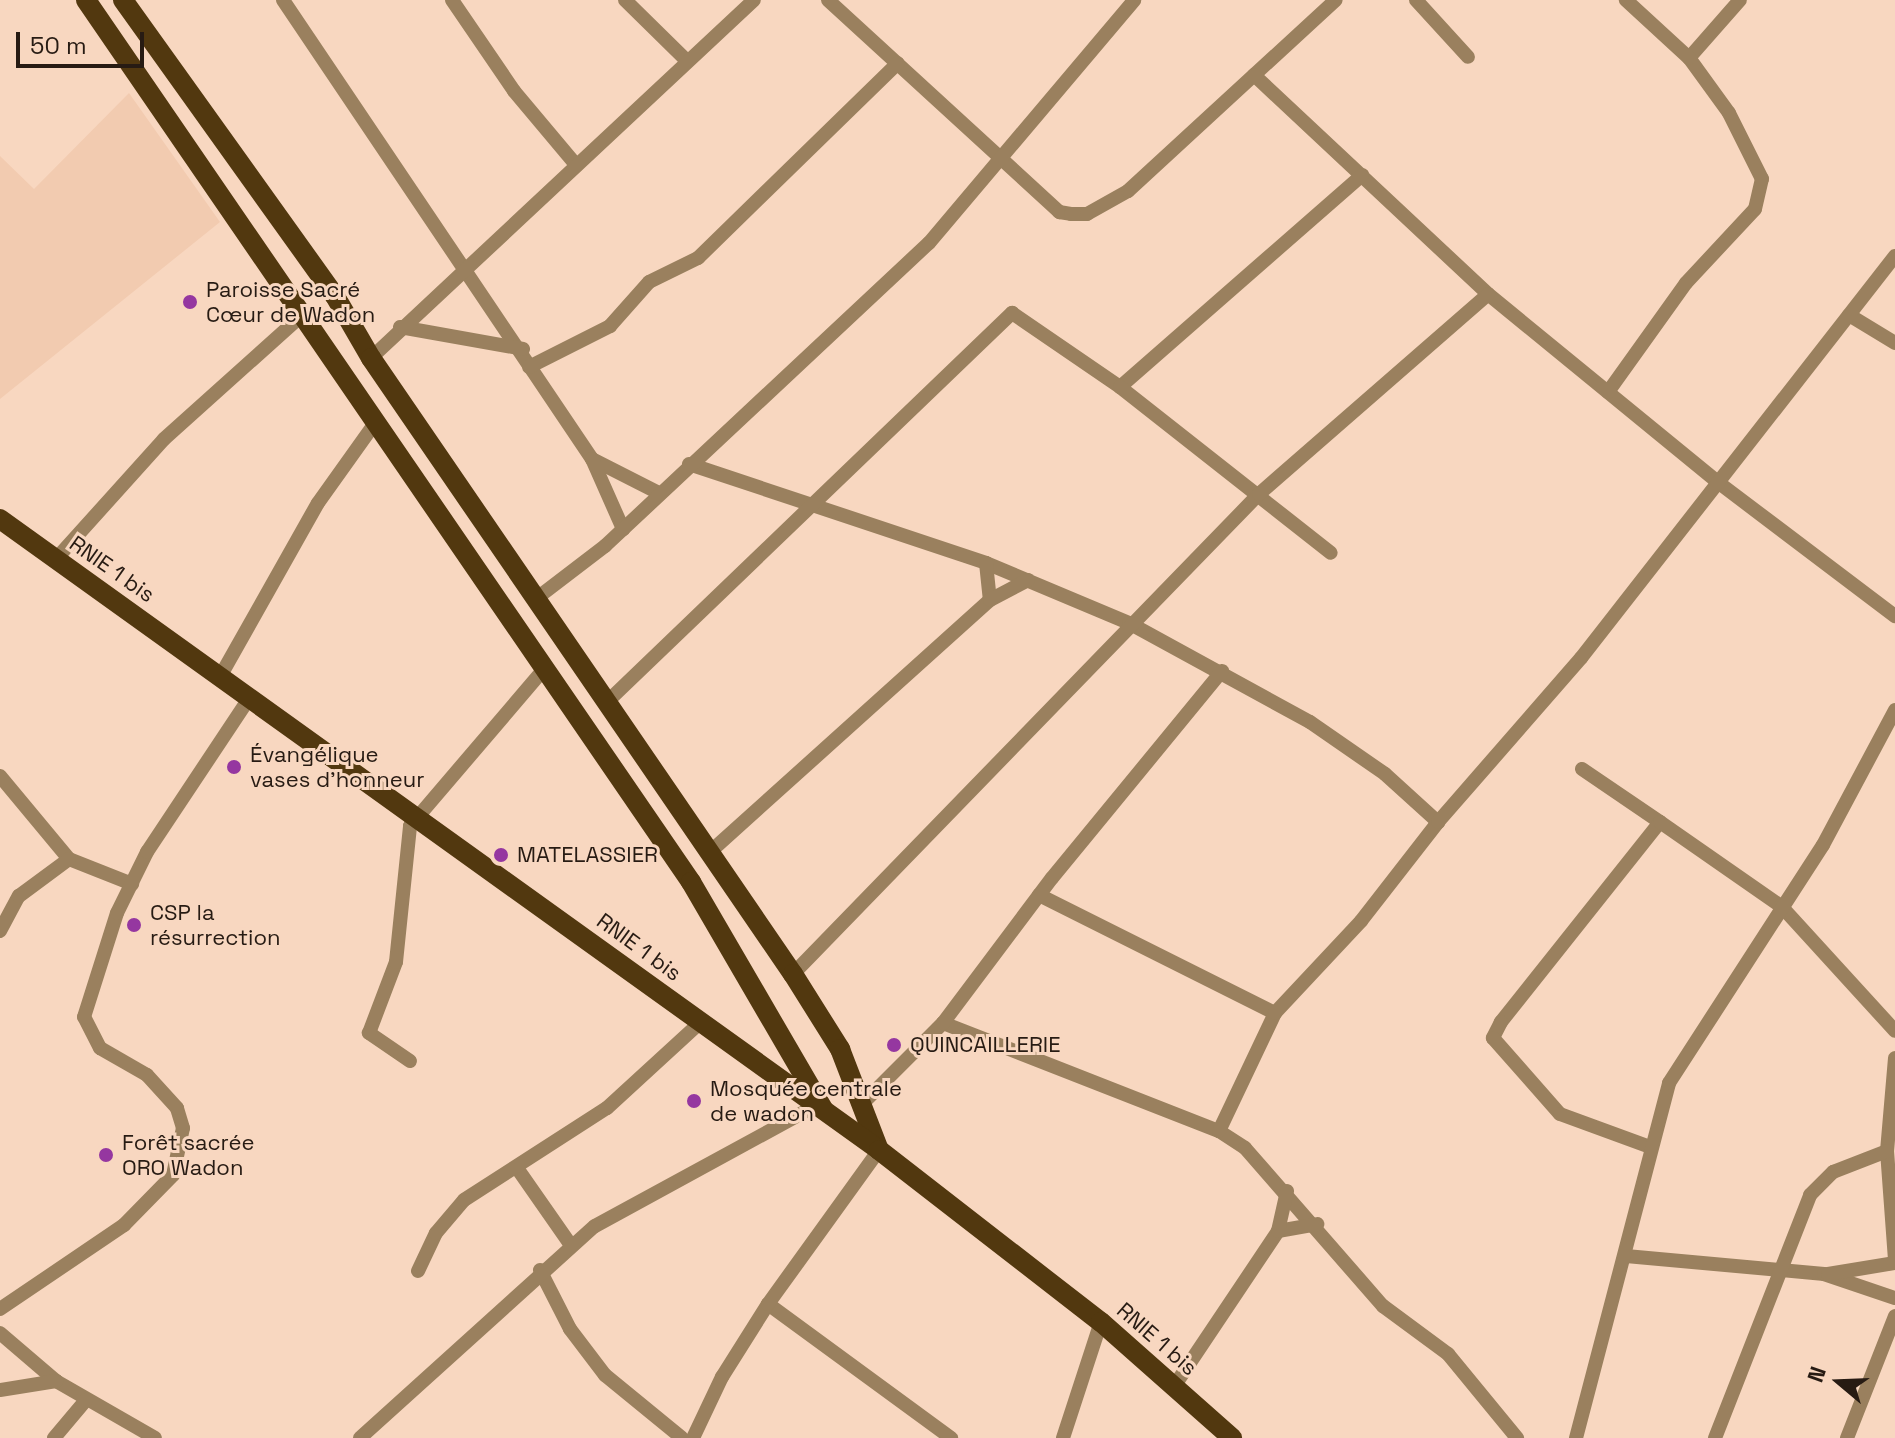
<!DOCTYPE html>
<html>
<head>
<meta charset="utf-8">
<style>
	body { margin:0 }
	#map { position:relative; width:1895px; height:1438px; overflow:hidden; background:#f8d7c0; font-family:"Space Grotesk",sans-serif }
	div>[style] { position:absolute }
	.built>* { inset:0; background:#f2cbb0 }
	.minor>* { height:14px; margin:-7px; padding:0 7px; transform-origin:7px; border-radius:7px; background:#9a805e }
	.primary>* { height:20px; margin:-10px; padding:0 10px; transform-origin:10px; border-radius:10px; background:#52380f }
	.dots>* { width:22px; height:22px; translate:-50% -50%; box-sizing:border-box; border:4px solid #f8d7c0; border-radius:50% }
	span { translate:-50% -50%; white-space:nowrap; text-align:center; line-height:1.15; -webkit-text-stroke:6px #f8d7c0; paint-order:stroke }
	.poi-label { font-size:22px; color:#271b13 }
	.left { translate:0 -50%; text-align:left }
	.street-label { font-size:22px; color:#271b13 }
	.north { position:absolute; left:1799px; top:1342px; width:80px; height:80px; -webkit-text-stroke:6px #f8d7c0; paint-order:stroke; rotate:289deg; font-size:22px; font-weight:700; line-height:32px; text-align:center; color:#271b13 }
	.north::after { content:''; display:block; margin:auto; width:28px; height:36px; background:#271b13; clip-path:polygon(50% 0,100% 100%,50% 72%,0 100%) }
	.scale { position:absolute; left:16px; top:32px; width:128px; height:36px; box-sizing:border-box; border:4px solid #271b13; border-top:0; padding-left:10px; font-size:24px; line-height:28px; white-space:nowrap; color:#271b13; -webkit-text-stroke:6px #f8d7c0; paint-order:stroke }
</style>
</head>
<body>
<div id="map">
	<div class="built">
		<i style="clip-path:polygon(129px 93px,220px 222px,0 399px,0 156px,34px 189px)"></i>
	</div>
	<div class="minor">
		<i style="left:283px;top:0;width:553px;rotate:56.05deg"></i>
		<i style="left:592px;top:459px;width:75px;rotate:26.9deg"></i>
		<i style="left:452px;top:0;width:110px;rotate:55.7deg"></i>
		<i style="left:514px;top:91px;width:97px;rotate:50deg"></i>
		<i style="left:625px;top:0;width:86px;rotate:44.5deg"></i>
		<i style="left:828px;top:0;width:314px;rotate:42.5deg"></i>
		<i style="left:1059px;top:212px;width:12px;rotate:9deg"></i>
		<i style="left:1071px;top:214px;width:16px"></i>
		<i style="left:1087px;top:214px;width:47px;rotate:-29.3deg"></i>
		<i style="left:1128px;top:191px;width:282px;rotate:-42.6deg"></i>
		<i style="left:1416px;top:0;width:77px;rotate:47.6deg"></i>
		<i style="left:1689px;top:58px;width:77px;rotate:-48.7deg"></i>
		<i style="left:1254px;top:75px;width:320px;rotate:43.1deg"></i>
		<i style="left:1488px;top:294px;width:298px;rotate:39.3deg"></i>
		<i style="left:1719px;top:483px;width:221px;rotate:37.1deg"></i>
		<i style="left:1849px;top:315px;width:54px;rotate:31.3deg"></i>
		<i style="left:400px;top:327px;width:125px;rotate:10.1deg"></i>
		<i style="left:371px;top:358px;width:524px;rotate:-43.07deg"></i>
		<i style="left:529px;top:367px;width:91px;rotate:-26.8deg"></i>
		<i style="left:610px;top:326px;width:59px;rotate:-48.4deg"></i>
		<i style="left:649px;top:282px;width:55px;rotate:-26.1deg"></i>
		<i style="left:698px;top:258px;width:279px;rotate:-44.3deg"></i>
		<i style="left:1120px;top:387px;width:322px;rotate:-41.2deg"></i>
		<i style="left:1608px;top:392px;width:134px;rotate:-54.4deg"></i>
		<i style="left:1686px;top:283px;width:101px;rotate:-47deg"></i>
		<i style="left:1755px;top:209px;width:31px;rotate:-77deg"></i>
		<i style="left:1762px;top:179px;width:74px;rotate:-116.6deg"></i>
		<i style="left:1729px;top:113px;width:68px;rotate:-126deg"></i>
		<i style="left:1689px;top:58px;width:86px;rotate:-137.4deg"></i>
		<i style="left:592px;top:459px;width:77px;rotate:66.1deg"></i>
		<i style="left:689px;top:464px;width:313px;rotate:18.4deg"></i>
		<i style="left:986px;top:563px;width:155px;rotate:22.8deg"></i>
		<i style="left:1129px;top:623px;width:206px;rotate:28.7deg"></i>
		<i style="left:1310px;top:722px;width:91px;rotate:34.7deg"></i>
		<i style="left:1385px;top:774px;width:72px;rotate:42.2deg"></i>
		<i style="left:56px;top:559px;width:161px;rotate:-48deg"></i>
		<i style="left:164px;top:439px;width:186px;rotate:-41.9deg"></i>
		<i style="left:986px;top:563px;width:37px;rotate:84deg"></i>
		<i style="left:537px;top:598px;width:86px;rotate:-37.4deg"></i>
		<i style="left:605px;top:546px;width:444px;rotate:-43.1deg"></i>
		<i style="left:929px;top:243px;width:318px;rotate:-49.8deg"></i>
		<i style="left:221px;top:675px;width:197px;rotate:-60.6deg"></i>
		<i style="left:318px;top:503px;width:98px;rotate:-54.5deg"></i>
		<i style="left:607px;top:702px;width:562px;rotate:-43.85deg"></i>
		<i style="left:1012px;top:313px;width:131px;rotate:34.4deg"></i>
		<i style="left:1120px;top:387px;width:268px;rotate:38.2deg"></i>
		<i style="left:1582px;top:769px;width:94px;rotate:34.2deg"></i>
		<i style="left:1660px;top:822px;width:256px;rotate:128.5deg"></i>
		<i style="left:1501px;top:1022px;width:18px;rotate:117deg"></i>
		<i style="left:1493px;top:1038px;width:101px;rotate:48.6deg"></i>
		<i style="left:1560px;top:1114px;width:96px;rotate:20.1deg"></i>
		<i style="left:0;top:776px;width:108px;rotate:50.3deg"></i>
		<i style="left:69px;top:859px;width:68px;rotate:21.6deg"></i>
		<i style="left:1660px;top:822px;width:147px;rotate:34.8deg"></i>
		<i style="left:1781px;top:906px;width:169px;rotate:47.6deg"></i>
		<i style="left:710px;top:852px;width:377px;rotate:-42deg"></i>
		<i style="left:990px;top:600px;width:43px;rotate:-27.8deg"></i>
		<i style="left:1039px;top:895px;width:264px;rotate:26.6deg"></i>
		<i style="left:0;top:931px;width:40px;rotate:-62deg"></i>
		<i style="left:19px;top:896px;width:62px;rotate:-36.5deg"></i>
		<i style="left:793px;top:974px;width:669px;rotate:-45.85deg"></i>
		<i style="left:1259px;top:494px;width:304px;rotate:-41.1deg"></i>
		<i style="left:943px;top:1023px;width:296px;rotate:21.4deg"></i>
		<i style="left:1219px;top:1131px;width:31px;rotate:33deg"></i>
		<i style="left:1245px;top:1148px;width:210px;rotate:48.9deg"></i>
		<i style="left:1383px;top:1306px;width:81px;rotate:36.4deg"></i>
		<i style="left:1448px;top:1354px;width:109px;rotate:50.6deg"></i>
		<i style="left:1895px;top:1058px;width:93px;rotate:94.9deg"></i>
		<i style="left:1887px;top:1151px;width:109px;rotate:85.8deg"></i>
		<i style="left:410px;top:1061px;width:50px;rotate:-145.7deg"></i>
		<i style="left:369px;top:1033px;width:76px;rotate:-69.2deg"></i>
		<i style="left:396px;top:962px;width:137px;rotate:-84.1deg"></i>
		<i style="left:410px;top:826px;width:209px;rotate:-49.5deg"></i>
		<i style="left:864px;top:1102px;width:112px;rotate:-45deg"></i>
		<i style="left:943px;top:1023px;width:181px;rotate:-53.1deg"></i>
		<i style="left:1052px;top:878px;width:268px;rotate:-50.6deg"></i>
		<i style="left:1219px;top:1131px;width:131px;rotate:-64.6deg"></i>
		<i style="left:1275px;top:1013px;width:126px;rotate:-46.9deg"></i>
		<i style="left:1361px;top:921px;width:125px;rotate:-52.1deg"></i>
		<i style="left:1438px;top:822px;width:218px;rotate:-48.9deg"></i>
		<i style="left:1581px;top:658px;width:510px;rotate:-52.01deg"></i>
		<i style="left:517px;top:1168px;width:93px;rotate:55.1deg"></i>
		<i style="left:1278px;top:1231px;width:40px;rotate:-10deg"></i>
		<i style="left:1626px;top:1256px;width:199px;rotate:5.2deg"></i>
		<i style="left:1824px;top:1274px;width:75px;rotate:18.7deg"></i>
		<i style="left:540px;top:1270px;width:66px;rotate:63deg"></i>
		<i style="left:570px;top:1329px;width:58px;rotate:52.7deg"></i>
		<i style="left:605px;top:1375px;width:99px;rotate:39.3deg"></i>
		<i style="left:418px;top:1271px;width:42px;rotate:-64.7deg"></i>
		<i style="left:436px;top:1233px;width:43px;rotate:-49.7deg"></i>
		<i style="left:464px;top:1200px;width:170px;rotate:-32.8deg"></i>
		<i style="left:607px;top:1108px;width:127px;rotate:-42.5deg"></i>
		<i style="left:1828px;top:1274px;width:68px;rotate:-9.3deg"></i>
		<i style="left:768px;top:1304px;width:227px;rotate:36.2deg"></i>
		<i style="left:0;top:1309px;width:150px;rotate:-34.1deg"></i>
		<i style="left:124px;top:1225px;width:70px;rotate:-45.6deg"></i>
		<i style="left:173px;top:1175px;width:48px;rotate:-78deg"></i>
		<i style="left:183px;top:1128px;width:21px;rotate:-107deg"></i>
		<i style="left:177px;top:1108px;width:45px;rotate:-132.3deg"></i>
		<i style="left:147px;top:1075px;width:54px;rotate:-150.1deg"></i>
		<i style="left:100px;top:1048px;width:35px;rotate:-117deg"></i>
		<i style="left:84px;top:1017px;width:109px;rotate:-72.4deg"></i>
		<i style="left:117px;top:913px;width:68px;rotate:-63.8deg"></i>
		<i style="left:147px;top:852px;width:186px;rotate:-56.4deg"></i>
		<i style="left:0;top:1333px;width:74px;rotate:40.6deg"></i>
		<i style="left:56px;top:1381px;width:114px;rotate:29.9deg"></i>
		<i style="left:1175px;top:1385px;width:185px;rotate:-56.2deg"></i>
		<i style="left:1278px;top:1231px;width:41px;rotate:-77.3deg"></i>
		<i style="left:0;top:1390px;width:57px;rotate:-9.1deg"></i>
		<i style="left:54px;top:1438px;width:50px;rotate:-49.9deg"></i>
		<i style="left:360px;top:1438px;width:316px;rotate:-42.1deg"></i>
		<i style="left:595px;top:1226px;width:253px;rotate:-28.6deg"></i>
		<i style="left:693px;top:1438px;width:68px;rotate:-64.6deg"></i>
		<i style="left:722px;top:1377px;width:86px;rotate:-57.8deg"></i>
		<i style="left:768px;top:1304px;width:190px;rotate:-54.2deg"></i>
		<i style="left:1063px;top:1438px;width:122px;rotate:-71.9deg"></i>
		<i style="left:1576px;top:1438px;width:367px;rotate:-75.3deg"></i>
		<i style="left:1669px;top:1083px;width:283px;rotate:-57.1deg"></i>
		<i style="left:1823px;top:845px;width:153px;rotate:-61.9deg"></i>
		<i style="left:1715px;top:1438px;width:261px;rotate:-68.6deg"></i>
		<i style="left:1810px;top:1195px;width:33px;rotate:-45deg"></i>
		<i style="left:1833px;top:1172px;width:58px;rotate:-21.3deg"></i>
		<i style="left:1847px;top:1438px;width:131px;rotate:-68.5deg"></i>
	</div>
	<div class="primary">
		<i style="left:86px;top:0;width:1070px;rotate:55.55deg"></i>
		<i style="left:691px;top:882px;width:263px;rotate:59.8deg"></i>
		<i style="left:123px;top:0;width:364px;rotate:54.4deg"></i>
		<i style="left:335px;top:296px;width:72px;rotate:59.9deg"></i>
		<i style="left:371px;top:358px;width:747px;rotate:55.59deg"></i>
		<i style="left:793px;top:974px;width:89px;rotate:57.9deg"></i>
		<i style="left:840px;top:1049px;width:108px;rotate:68.9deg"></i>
		<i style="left:0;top:519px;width:1082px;rotate:35.67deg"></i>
		<i style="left:879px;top:1150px;width:281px;rotate:37.8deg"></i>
		<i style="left:1101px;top:1322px;width:175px;rotate:41.5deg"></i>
	</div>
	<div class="dots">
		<i style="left:190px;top:302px;background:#9537a0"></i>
		<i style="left:234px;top:767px;background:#9537a0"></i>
		<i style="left:501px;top:855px;background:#9537a0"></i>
		<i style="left:134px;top:925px;background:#9537a0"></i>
		<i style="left:894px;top:1045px;background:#9537a0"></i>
		<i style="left:694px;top:1101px;background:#9537a0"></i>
		<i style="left:106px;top:1155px;background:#9537a0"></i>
	</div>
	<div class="poi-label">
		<span class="left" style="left:206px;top:302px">Paroisse Sacré<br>Cœur de Wadon</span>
		<span class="left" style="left:250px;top:767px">Évangélique<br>vases d'honneur</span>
		<span class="left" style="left:517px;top:855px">MATELASSIER</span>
		<span class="left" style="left:150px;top:925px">CSP la<br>résurrection</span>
		<span class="left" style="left:910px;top:1045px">QUINCAILLERIE</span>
		<span class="left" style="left:710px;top:1101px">Mosquée centrale<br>de wadon</span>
		<span class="left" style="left:122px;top:1155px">Forêt sacrée<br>ORO Wadon</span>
	</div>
	<div class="street-label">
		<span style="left:112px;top:569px;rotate:35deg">RNIE 1 bis</span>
		<span style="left:639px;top:947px;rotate:36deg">RNIE 1 bis</span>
		<span style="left:1157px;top:1339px;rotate:41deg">RNIE 1 bis</span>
	</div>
	<div class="north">N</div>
	<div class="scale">50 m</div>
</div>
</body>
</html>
